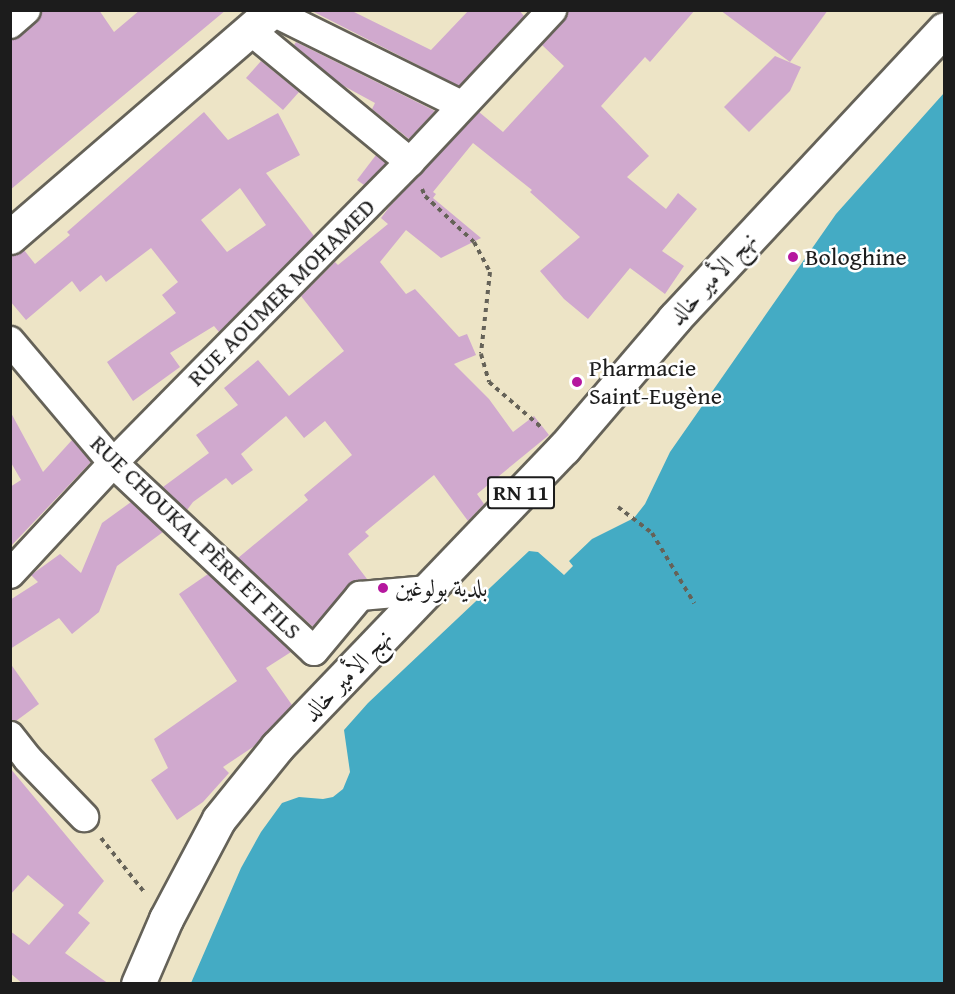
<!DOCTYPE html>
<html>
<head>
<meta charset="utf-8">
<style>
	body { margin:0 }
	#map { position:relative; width:955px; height:994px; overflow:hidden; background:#ede4c6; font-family:"Gentium Book Plus",Amiri,serif }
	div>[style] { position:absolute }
	.water>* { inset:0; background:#44abc4 }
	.building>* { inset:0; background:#d0a9ce }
	.path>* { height:4px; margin-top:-2px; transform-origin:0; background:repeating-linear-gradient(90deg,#656258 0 4.5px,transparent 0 9px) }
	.roads { filter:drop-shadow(2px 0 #656258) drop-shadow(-2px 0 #656258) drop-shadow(0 2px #656258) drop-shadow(0 -2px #656258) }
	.street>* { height:28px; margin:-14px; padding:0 14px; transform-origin:14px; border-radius:14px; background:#fff }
	.secondary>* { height:33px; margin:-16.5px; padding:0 16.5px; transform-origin:16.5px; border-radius:16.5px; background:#fff }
	.primary>* { height:33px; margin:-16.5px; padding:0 16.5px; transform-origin:16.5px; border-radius:16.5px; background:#fff }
	.dots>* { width:16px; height:16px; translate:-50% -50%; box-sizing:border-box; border:3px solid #fff; border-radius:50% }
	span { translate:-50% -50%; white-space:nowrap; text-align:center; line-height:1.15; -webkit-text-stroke:5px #fff; paint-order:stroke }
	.shield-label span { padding:2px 4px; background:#fff; border:2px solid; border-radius:4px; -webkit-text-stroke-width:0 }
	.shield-label { font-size:22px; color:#1c1c1c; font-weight:700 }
	.poi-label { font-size:24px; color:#1c1c1c }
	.left { translate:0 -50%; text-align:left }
	.street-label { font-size:24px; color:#1c1c1c }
	.frame { position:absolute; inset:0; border:12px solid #1c1c1c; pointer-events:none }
</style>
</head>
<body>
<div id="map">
	<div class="water">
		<i style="clip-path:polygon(944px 93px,944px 983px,191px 983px,241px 868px,261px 832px,282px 803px,299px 797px,323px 799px,333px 797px,343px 789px,350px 772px,344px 730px,368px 703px,529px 551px,538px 552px,564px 575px,573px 566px,569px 561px,592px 539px,634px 518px,645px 504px,670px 452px,836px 214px)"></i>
	</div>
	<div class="building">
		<i style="clip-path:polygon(99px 10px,114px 32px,140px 10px,226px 10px,10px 190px,10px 40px,21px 36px,37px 22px,42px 10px)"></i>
		<i style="clip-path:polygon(310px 10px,350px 10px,431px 50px,469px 10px,519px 10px,524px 16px,459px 86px)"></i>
		<i style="clip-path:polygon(568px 10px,695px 10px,650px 62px,645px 57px,601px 106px,649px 156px,627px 177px,666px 209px,678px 193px,697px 209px,662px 251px,684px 266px,665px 294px,630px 268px,588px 319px,564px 299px,540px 271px,580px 237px,530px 192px,532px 190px,473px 143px,433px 192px,436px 194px,433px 198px,481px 238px,441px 258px,406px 230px,380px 262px,406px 294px,415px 289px,459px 337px,467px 334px,476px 355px,454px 364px,489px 399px,513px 432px,534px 416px,549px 435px,477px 494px,484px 504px,468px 521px,434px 475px,365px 532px,369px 536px,348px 554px,367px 579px,353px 581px,348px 585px,313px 627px,238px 558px,308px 500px,304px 495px,352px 455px,325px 421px,304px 438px,286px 416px,241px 454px,253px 470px,232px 485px,226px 478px,193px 502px,187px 510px,163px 487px,209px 453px,196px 435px,238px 405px,224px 388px,258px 360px,289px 396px,344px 351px,301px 296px,335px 262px,338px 265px,388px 224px,381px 218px,390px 206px,479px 112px,503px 132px,564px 66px,542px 45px,564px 21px)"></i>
		<i style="clip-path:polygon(720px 10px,828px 10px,790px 62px)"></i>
		<i style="clip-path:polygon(296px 42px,435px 111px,409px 139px,372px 109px,375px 103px,342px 85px,294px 45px)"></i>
		<i style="clip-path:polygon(775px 56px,801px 67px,790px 91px,749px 132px,724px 107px)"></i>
		<i style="clip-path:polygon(261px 61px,299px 92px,283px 110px,246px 78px)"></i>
		<i style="clip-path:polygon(evenodd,204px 112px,228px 140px,278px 113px,300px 155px,266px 173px,314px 236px,219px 332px,214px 326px,170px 353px,180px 367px,133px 401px,107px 362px,176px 313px,162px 295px,178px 282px,151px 248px,106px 282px,101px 275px,80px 292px,72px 281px,26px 320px,10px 301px,10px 255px,24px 250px,35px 264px,70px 235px,67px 232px,204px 112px,240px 188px,266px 225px,227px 252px,201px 220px,240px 188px)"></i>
		<i style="clip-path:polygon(376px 155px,386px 163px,364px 185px,357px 180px)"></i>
		<i style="clip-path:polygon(10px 411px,43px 472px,72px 440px,91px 462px,10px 547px,10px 487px,21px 480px,10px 461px)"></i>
		<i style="clip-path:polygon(131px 502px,163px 532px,117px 566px,99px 612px,72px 634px,59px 618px,10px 649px,10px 600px,38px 582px,31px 575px,60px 554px,81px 573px,102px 523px)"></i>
		<i style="clip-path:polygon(208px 574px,291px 652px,266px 668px,292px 705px,253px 747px,223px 767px,229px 773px,203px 802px,177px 820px,151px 780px,168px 768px,154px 739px,237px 681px,179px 594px)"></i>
		<i style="clip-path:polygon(10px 663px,39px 704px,16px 721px,10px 720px)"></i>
		<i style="clip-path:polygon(10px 768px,104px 881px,78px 913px,90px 923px,65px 953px,109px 984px,23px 984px,10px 973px,10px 931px,29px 945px,64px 905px,28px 875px,10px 895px)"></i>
	</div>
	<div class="path">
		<i style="left:422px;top:189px;width:8px;rotate:67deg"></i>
		<i style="left:425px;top:196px;width:67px;rotate:43.2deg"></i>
		<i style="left:474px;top:242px;width:34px;rotate:62deg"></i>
		<i style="left:490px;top:272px;width:82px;rotate:96.3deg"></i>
		<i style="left:481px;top:354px;width:29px;rotate:74deg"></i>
		<i style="left:489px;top:382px;width:69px;rotate:40.9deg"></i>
		<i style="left:618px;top:507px;width:43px;rotate:37.4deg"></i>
		<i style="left:652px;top:533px;width:82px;rotate:59deg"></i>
		<i style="left:101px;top:838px;width:70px;rotate:51.3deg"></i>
	</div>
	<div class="roads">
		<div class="street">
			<i style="left:269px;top:10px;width:214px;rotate:26.3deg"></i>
			<i style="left:10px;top:24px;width:21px;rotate:-41deg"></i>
			<i style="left:251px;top:31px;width:206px;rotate:39.5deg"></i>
			<i style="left:10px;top:341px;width:160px;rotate:49.8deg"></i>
			<i style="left:113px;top:463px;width:275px;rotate:43.1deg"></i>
			<i style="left:314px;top:651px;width:72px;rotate:-50.1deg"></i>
			<i style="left:360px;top:596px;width:69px;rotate:-5deg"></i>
			<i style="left:10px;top:574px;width:151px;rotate:-47.1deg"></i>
			<i style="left:113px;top:463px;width:423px;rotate:-45.4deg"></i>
			<i style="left:410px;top:162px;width:208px;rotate:-46.9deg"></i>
			<i style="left:10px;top:736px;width:29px;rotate:52deg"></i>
			<i style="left:28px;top:759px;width:81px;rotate:46deg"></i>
		</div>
		<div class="secondary">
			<i style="left:10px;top:237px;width:347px;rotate:-40.8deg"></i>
		</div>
		<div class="primary">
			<i style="left:138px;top:984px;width:71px;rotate:-66.7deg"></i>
			<i style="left:166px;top:919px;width:113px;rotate:-62.1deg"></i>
			<i style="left:219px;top:819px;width:92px;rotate:-51.1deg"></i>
			<i style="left:277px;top:747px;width:414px;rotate:-46.2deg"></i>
			<i style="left:564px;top:448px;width:170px;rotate:-49.5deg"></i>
			<i style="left:674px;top:319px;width:396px;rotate:-47deg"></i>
		</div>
	</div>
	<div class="dots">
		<i style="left:793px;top:257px;background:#b5179e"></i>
		<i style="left:577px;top:382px;background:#b5179e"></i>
		<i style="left:383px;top:588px;background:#b5179e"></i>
	</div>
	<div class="shield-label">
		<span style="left:521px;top:493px">RN 11</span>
	</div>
	<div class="poi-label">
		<span class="left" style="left:805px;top:257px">Bologhine</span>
		<span class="left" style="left:589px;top:382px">Pharmacie<br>Saint-Eugène</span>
		<span class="left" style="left:395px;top:588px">بلدية بولوغين</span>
	</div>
	<div class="street-label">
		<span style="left:712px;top:278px;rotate:-47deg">نهج الأمير خالد</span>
		<span style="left:281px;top:292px;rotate:-45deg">RUE AOUMER MOHAMED</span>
		<span style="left:196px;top:537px;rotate:44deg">RUE CHOUKAL PÈRE ET FILS</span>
		<span style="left:347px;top:675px;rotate:-46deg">نهج الأمير خالد</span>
	</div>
	<div class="frame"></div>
</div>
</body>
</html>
